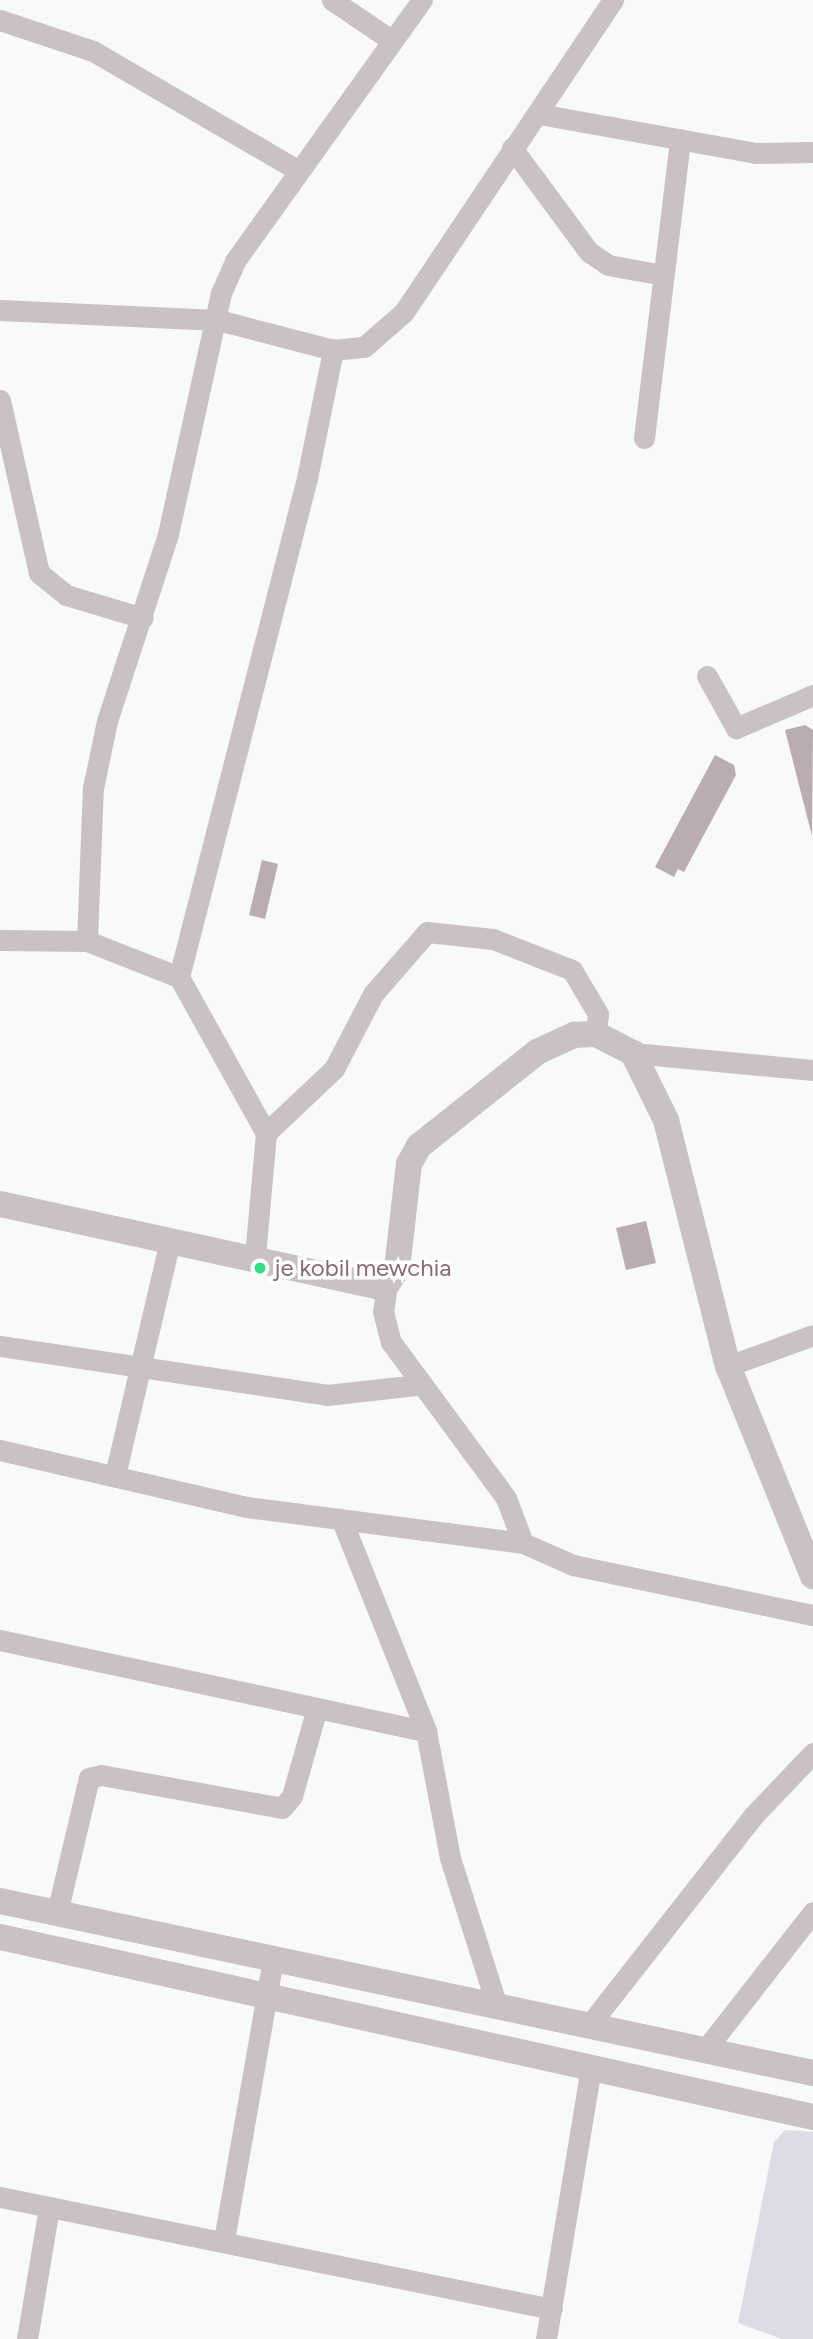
<!DOCTYPE html>
<html>
<head>
<meta charset="utf-8">
<style>
	body { margin:0 }
	#map { position:relative; width:813px; height:2339px; overflow:hidden; background:#f8f9fa; font-family:Figtree,sans-serif }
	div>[style] { position:absolute }
	.green>* { inset:0; background:#dcdde4 }
	.building>* { inset:0; background:#baacb1 }
	.minor>* { height:21px; margin:-10.5px; padding:0 10.5px; transform-origin:10.5px; border-radius:10.5px; background:#cac1c4 }
	.tertiary>* { height:26px; margin:-13px; padding:0 13px; transform-origin:13px; border-radius:13px; background:#cac1c4 }
	.dots>* { width:19px; height:19px; translate:-50% -50%; box-sizing:border-box; border:4px solid #fff; border-radius:50% }
	span { translate:-50% -50%; white-space:nowrap; text-align:center; line-height:1.15; -webkit-text-stroke:7px #fff; paint-order:stroke }
	.poi-label { font-size:24px; color:#886a73 }
	.left { translate:0 -50%; text-align:left }
</style>
</head>
<body>
<div id="map">
	<div class="green">
		<i style="clip-path:polygon(785px 2130px,813px 2132px,813px 2339px,782px 2339px,738px 2323px,774px 2142px)"></i>
	</div>
	<div class="building">
		<i style="clip-path:polygon(805px 725px,813px 730px,812px 836px,785px 730px)"></i>
		<i style="clip-path:polygon(715px 755px,734px 765px,736px 775px,684px 872px,678px 869px,674px 877px,655px 867px)"></i>
		<i style="clip-path:polygon(262px 860px,278px 864px,265px 919px,249px 915px)"></i>
		<i style="clip-path:polygon(646px 1221px,656px 1263px,626px 1270px,616px 1228px)"></i>
	</div>
	<div class="minor">
		<i style="left:332px;top:0;width:71px;rotate:34.1deg"></i>
		<i style="left:0;top:20px;width:98px;rotate:18.4deg"></i>
		<i style="left:93px;top:51px;width:238px;rotate:30.2deg"></i>
		<i style="left:539px;top:114px;width:219px;rotate:10.2deg"></i>
		<i style="left:755px;top:153px;width:58px;rotate:-1deg"></i>
		<i style="left:512px;top:148px;width:129px;rotate:53.5deg"></i>
		<i style="left:589px;top:252px;width:23px;rotate:34deg"></i>
		<i style="left:608px;top:265px;width:56px;rotate:10.3deg"></i>
		<i style="left:0;top:310px;width:218px;rotate:2.6deg"></i>
		<i style="left:218px;top:320px;width:119px;rotate:14.6deg"></i>
		<i style="left:333px;top:350px;width:31px;rotate:-6deg"></i>
		<i style="left:364px;top:347px;width:53px;rotate:-41.2deg"></i>
		<i style="left:404px;top:312px;width:376px;rotate:-56.2deg"></i>
		<i style="left:0;top:400px;width:177px;rotate:77.3deg"></i>
		<i style="left:39px;top:573px;width:35px;rotate:39deg"></i>
		<i style="left:66px;top:595px;width:80px;rotate:16.6deg"></i>
		<i style="left:644px;top:438px;width:301px;rotate:-83.1deg"></i>
		<i style="left:707px;top:676px;width:60px;rotate:60.9deg"></i>
		<i style="left:736px;top:728px;width:84px;rotate:-23.2deg"></i>
		<i style="left:0;top:940px;width:87px;rotate:0.7deg"></i>
		<i style="left:87px;top:941px;width:99px;rotate:21.4deg"></i>
		<i style="left:179px;top:977px;width:179px;rotate:60.9deg"></i>
		<i style="left:266px;top:1133px;width:123px;rotate:95.1deg"></i>
		<i style="left:87px;top:941px;width:153px;rotate:-87.8deg"></i>
		<i style="left:93px;top:788px;width:68px;rotate:-78.2deg"></i>
		<i style="left:107px;top:721px;width:197px;rotate:-71.9deg"></i>
		<i style="left:168px;top:534px;width:247px;rotate:-77.6deg"></i>
		<i style="left:221px;top:293px;width:35px;rotate:-66deg"></i>
		<i style="left:235px;top:261px;width:321px;rotate:-54.4deg"></i>
		<i style="left:179px;top:977px;width:515px;rotate:-75.61deg"></i>
		<i style="left:307px;top:478px;width:131px;rotate:-78.5deg"></i>
		<i style="left:633px;top:1053px;width:181px;rotate:5.4deg"></i>
		<i style="left:266px;top:1133px;width:93px;rotate:-43.3deg"></i>
		<i style="left:334px;top:1069px;width:85px;rotate:-62.5deg"></i>
		<i style="left:373px;top:994px;width:82px;rotate:-48.9deg"></i>
		<i style="left:427px;top:932px;width:66px;rotate:6.1deg"></i>
		<i style="left:493px;top:939px;width:85px;rotate:21.4deg"></i>
		<i style="left:572px;top:970px;width:51px;rotate:59.4deg"></i>
		<i style="left:598px;top:1014px;width:20px;rotate:96deg"></i>
		<i style="left:387px;top:1284px;width:27px;rotate:98deg"></i>
		<i style="left:383px;top:1311px;width:32px;rotate:76deg"></i>
		<i style="left:391px;top:1342px;width:194px;rotate:53.6deg"></i>
		<i style="left:506px;top:1498px;width:48px;rotate:69.3deg"></i>
		<i style="left:0;top:1346px;width:331px;rotate:8.5deg"></i>
		<i style="left:327px;top:1395px;width:92px;rotate:-6.3deg"></i>
		<i style="left:728px;top:1366px;width:90px;rotate:-20deg"></i>
		<i style="left:0;top:1450px;width:253px;rotate:13deg"></i>
		<i style="left:247px;top:1507px;width:278px;rotate:7.4deg"></i>
		<i style="left:523px;top:1543px;width:55px;rotate:23.7deg"></i>
		<i style="left:573px;top:1565px;width:245px;rotate:11.8deg"></i>
		<i style="left:115px;top:1475px;width:240px;rotate:-76.8deg"></i>
		<i style="left:343px;top:1523px;width:224px;rotate:68.2deg"></i>
		<i style="left:426px;top:1731px;width:129px;rotate:79.3deg"></i>
		<i style="left:450px;top:1858px;width:155px;rotate:72.4deg"></i>
		<i style="left:0;top:1640px;width:436px;rotate:12.1deg"></i>
		<i style="left:57px;top:1913px;width:139px;rotate:-76.7deg"></i>
		<i style="left:89px;top:1778px;width:12px;rotate:-14deg"></i>
		<i style="left:101px;top:1775px;width:184px;rotate:10.3deg"></i>
		<i style="left:282px;top:1808px;width:16px;rotate:-50deg"></i>
		<i style="left:292px;top:1796px;width:88px;rotate:-74.2deg"></i>
		<i style="left:590px;top:2024px;width:264px;rotate:-51.9deg"></i>
		<i style="left:753px;top:1816px;width:87px;rotate:-46.4deg"></i>
		<i style="left:705px;top:2050px;width:175px;rotate:-52deg"></i>
		<i style="left:0;top:2197px;width:563px;rotate:11.47deg"></i>
		<i style="left:224px;top:2240px;width:284px;rotate:-80.1deg"></i>
		<i style="left:27px;top:2339px;width:134px;rotate:-80.5deg"></i>
		<i style="left:546px;top:2339px;width:275px;rotate:-80.6deg"></i>
	</div>
	<div class="tertiary">
		<i style="left:0;top:1204px;width:385px;rotate:12.3deg"></i>
		<i style="left:376px;top:1286px;width:11px;rotate:-10deg"></i>
		<i style="left:387px;top:1284px;width:18px;rotate:-56deg"></i>
		<i style="left:397px;top:1269px;width:106px;rotate:-83.5deg"></i>
		<i style="left:409px;top:1164px;width:21px;rotate:-61deg"></i>
		<i style="left:419px;top:1146px;width:151px;rotate:-38.5deg"></i>
		<i style="left:537px;top:1052px;width:41px;rotate:-24.7deg"></i>
		<i style="left:574px;top:1035px;width:22px;rotate:-3deg"></i>
		<i style="left:596px;top:1034px;width:42px;rotate:27.2deg"></i>
		<i style="left:633px;top:1053px;width:75px;rotate:63.8deg"></i>
		<i style="left:666px;top:1120px;width:254px;rotate:75.9deg"></i>
		<i style="left:728px;top:1366px;width:227px;rotate:68deg"></i>
		<i style="left:0;top:1901px;width:831px;rotate:11.95deg"></i>
		<i style="left:0;top:1937px;width:833px;rotate:12.48deg"></i>
	</div>
	<div class="dots">
		<i style="left:260px;top:1268px;background:#34dd84"></i>
	</div>
	<div class="poi-label">
		<span class="left" style="left:274px;top:1268px">je kobil mewchia</span>
	</div>
</div>
</body>
</html>
